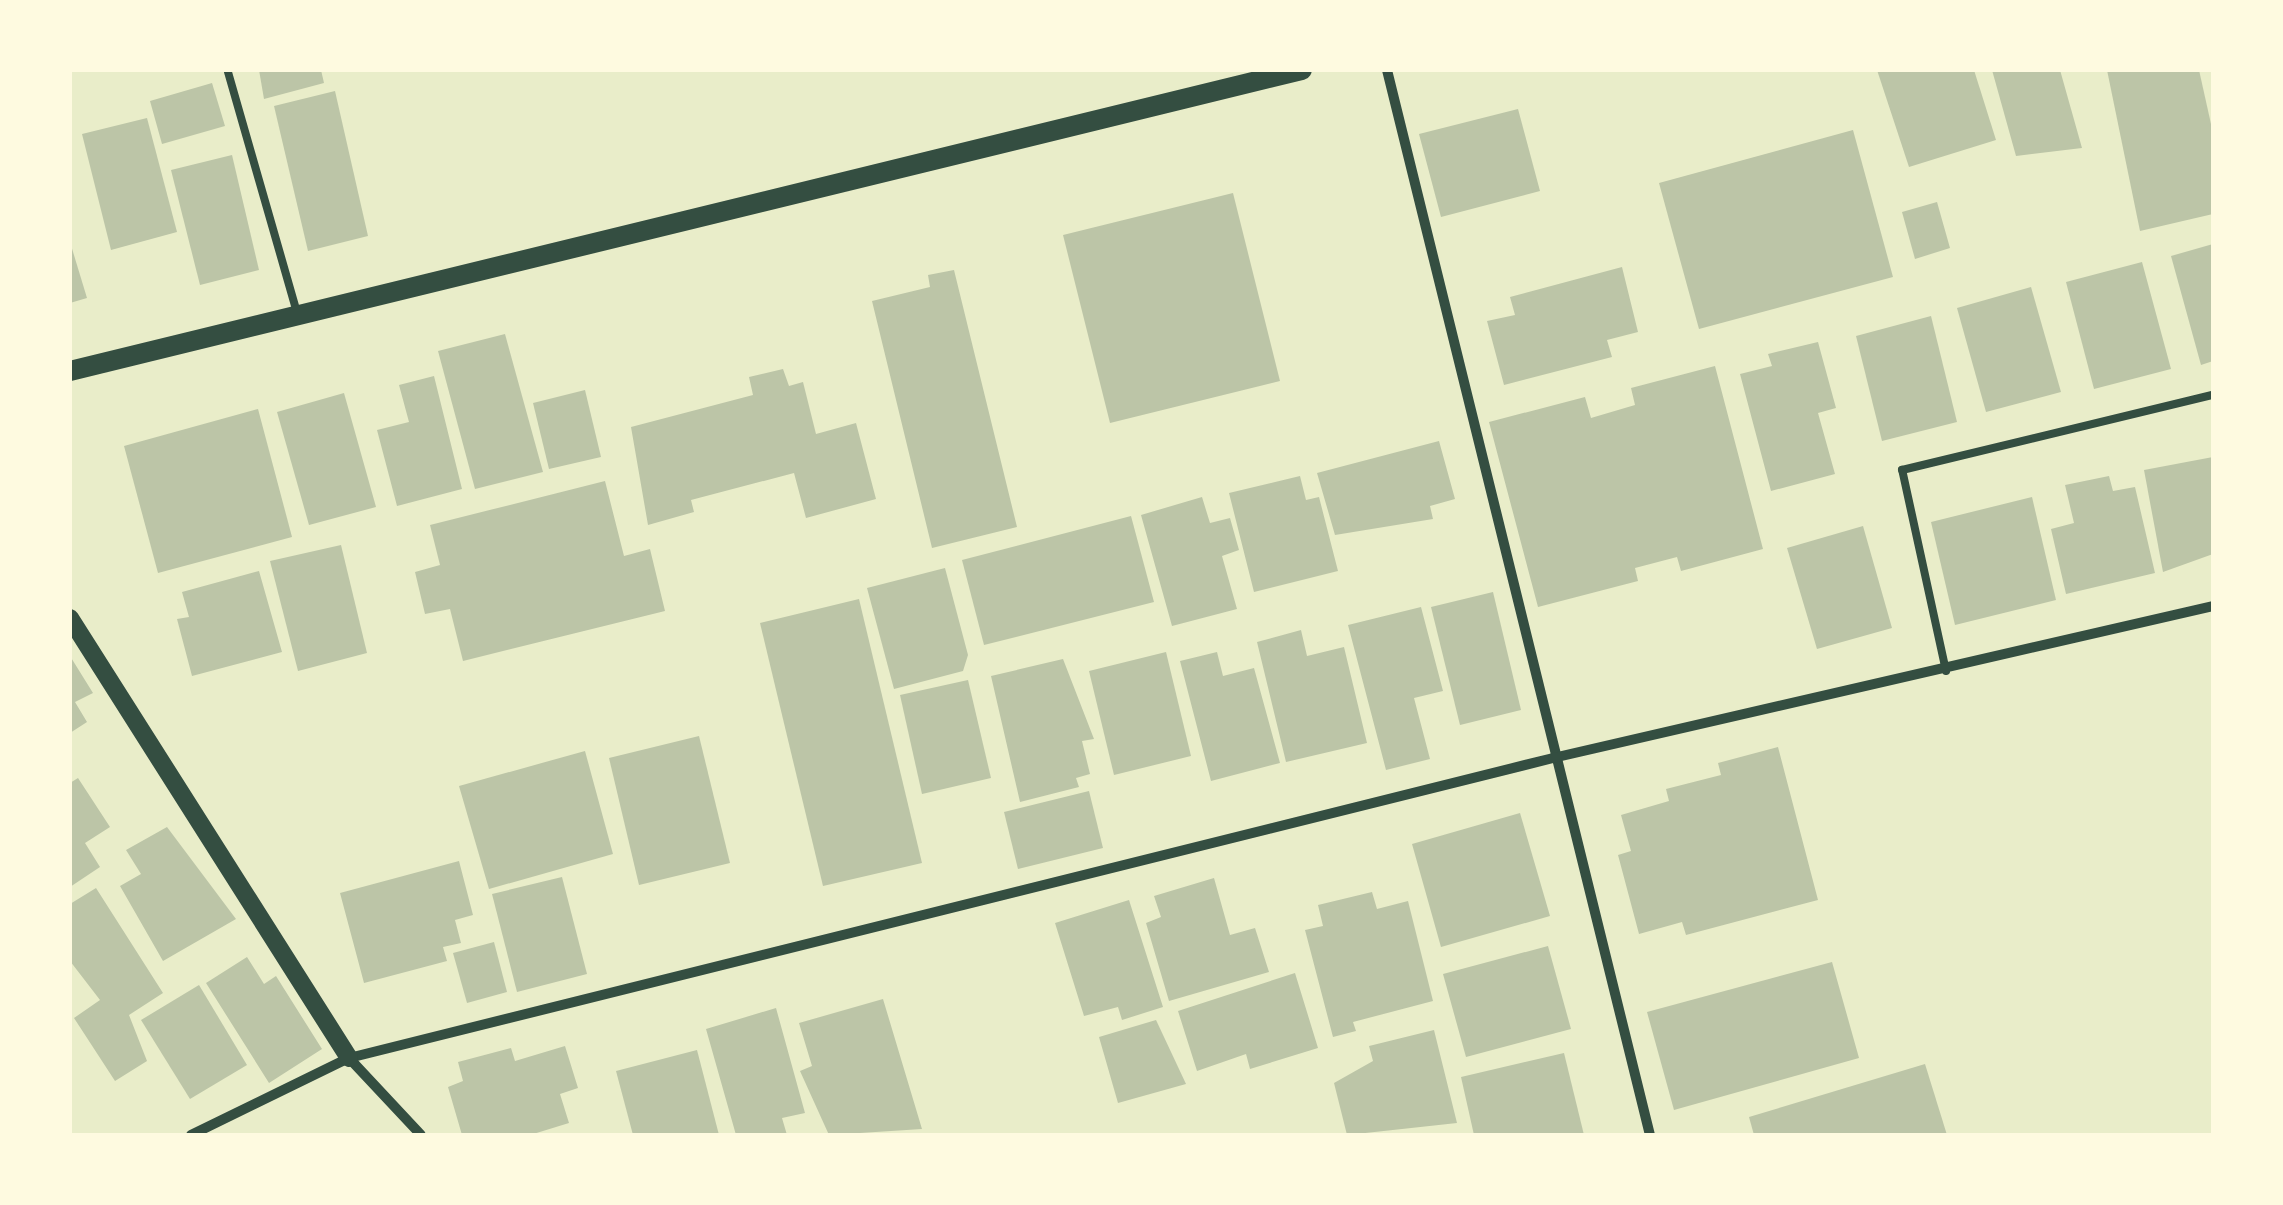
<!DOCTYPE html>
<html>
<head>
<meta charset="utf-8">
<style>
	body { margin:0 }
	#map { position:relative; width:2283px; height:1205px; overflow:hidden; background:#e9edc9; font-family:Roboto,sans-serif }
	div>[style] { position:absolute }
	.building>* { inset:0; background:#bcc5a7 }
	.service>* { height:8px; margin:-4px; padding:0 4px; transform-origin:4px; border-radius:4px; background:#344e41 }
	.minor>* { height:10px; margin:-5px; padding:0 5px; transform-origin:5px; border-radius:5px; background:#344e41 }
	.tertiary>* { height:18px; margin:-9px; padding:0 9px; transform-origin:9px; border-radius:9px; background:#344e41 }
	.secondary>* { height:20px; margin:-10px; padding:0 10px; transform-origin:10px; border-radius:10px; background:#344e41 }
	span { translate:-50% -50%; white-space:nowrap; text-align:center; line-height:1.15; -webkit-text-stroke:9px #fefae0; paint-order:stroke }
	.frame { position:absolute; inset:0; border:72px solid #fefae0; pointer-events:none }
</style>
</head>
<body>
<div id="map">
	<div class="building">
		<i style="clip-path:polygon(259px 70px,321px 70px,324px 83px,264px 99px)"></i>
		<i style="clip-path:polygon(1877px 70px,1974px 70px,1996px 140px,1909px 167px)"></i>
		<i style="clip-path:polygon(1992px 70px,2060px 70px,2082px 148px,2016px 156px)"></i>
		<i style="clip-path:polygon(2107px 70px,2199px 70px,2213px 133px,2213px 214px,2140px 231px)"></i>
		<i style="clip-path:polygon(212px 83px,225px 126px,162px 144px,150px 101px)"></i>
		<i style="clip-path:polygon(335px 91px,368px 236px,308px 251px,274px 106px)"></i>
		<i style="clip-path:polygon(1518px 109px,1540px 191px,1441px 217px,1419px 134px)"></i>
		<i style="clip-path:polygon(147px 118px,177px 232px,111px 250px,82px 134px)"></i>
		<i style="clip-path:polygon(1853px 130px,1893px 277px,1699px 329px,1659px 183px)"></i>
		<i style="clip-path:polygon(232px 155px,259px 270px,200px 285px,171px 170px)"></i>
		<i style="clip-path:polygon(1233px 193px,1280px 381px,1110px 423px,1063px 235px)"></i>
		<i style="clip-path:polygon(1937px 202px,1950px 248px,1915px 259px,1902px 212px)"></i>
		<i style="clip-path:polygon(70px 242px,87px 298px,70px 303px)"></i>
		<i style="clip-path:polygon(2213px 244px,2213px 361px,2201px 365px,2171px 256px)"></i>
		<i style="clip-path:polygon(2142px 262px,2171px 369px,2094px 389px,2066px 282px)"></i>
		<i style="clip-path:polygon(1622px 267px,1638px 332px,1607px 340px,1612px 357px,1504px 385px,1487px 321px,1515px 315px,1510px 297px)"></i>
		<i style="clip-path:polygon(954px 270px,1017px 527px,932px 548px,872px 301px,930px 287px,928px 275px)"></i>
		<i style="clip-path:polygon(2031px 287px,2061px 392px,1986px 412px,1957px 308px)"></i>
		<i style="clip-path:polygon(1931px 316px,1957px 422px,1882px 441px,1856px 336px)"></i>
		<i style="clip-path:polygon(505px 334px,543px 472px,475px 489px,438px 351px)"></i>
		<i style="clip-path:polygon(1818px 342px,1836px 408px,1818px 413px,1835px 474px,1771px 491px,1740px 374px,1772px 366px,1768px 354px)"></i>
		<i style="clip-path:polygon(1715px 366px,1763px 549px,1681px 571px,1677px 557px,1635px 568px,1638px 581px,1538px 607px,1489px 422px,1585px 397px,1591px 418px,1635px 405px,1631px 388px)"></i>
		<i style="clip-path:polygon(783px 369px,789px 386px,803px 382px,816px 434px,856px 423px,876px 499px,806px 518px,794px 473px,691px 500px,694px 512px,648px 525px,631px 427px,753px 395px,749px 377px)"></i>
		<i style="clip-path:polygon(434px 376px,462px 489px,397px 506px,377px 430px,409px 422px,399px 385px)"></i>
		<i style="clip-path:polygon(585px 390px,601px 457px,549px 469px,533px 403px)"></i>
		<i style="clip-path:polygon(344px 393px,376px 507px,309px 525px,277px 412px)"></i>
		<i style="clip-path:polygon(258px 409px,292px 537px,158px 573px,124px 446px)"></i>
		<i style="clip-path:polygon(1439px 441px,1455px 499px,1430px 506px,1433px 519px,1335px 535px,1317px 473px)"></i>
		<i style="clip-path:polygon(2213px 457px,2213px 554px,2163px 572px,2144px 470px)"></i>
		<i style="clip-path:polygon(1300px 476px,1306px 500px,1319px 497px,1338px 571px,1254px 592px,1229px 493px)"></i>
		<i style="clip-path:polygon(2109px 476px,2113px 491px,2135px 487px,2155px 573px,2066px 594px,2051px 529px,2074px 523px,2065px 485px)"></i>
		<i style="clip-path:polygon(605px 481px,624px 556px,650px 549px,665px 611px,463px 661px,450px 609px,425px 614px,415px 572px,440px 565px,430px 525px)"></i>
		<i style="clip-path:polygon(1202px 497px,1210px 523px,1230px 518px,1239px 550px,1222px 556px,1237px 609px,1172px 626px,1141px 515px)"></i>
		<i style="clip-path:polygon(2032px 497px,2056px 600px,1955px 625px,1931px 522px)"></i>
		<i style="clip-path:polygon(1131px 516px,1154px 602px,984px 645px,962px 560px)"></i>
		<i style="clip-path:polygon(1863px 526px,1892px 628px,1817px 649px,1787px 548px)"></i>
		<i style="clip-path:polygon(341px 545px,367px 653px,298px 671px,270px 561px)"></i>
		<i style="clip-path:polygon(945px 568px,968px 655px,963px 671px,894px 689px,867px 588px)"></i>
		<i style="clip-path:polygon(259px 571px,282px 652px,192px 676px,177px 619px,189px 617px,182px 592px)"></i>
		<i style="clip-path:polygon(1493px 592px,1521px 710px,1460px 725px,1431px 607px)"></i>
		<i style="clip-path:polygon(859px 599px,922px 863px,823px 886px,760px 623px)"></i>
		<i style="clip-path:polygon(1421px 607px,1443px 691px,1414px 698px,1430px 759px,1386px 770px,1348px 625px)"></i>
		<i style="clip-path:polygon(1301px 630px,1307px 656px,1344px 647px,1367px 743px,1286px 762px,1257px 642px)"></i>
		<i style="clip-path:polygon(1166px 652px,1191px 756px,1114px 775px,1089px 671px)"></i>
		<i style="clip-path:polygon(1217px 652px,1223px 676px,1254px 668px,1280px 763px,1211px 781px,1180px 661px)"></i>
		<i style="clip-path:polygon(70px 656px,93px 693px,75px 702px,87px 722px,70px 733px)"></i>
		<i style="clip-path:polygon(1063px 659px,1094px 739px,1082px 741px,1090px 774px,1076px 778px,1079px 787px,1020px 802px,991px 676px)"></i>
		<i style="clip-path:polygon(968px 680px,991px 778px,922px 794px,900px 695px)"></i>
		<i style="clip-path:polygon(699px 736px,730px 863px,639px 885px,609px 758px)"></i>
		<i style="clip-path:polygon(1778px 747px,1818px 900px,1686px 935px,1682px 922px,1639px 934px,1618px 855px,1631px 851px,1621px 815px,1669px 801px,1666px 789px,1721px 775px,1718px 763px)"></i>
		<i style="clip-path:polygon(585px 751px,613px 854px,489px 889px,459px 786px)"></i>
		<i style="clip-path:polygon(78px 778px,110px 827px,85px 843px,100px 867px,70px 887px,70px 783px)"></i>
		<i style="clip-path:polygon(1089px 791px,1103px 848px,1018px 869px,1004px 812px)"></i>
		<i style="clip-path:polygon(1520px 813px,1550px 916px,1441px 947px,1412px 844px)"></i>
		<i style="clip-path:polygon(167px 827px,236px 919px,163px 961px,120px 886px,141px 874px,126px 850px)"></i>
		<i style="clip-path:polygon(459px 861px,473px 915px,455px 920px,461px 943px,443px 947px,447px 961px,364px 983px,340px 893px)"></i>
		<i style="clip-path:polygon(562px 877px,587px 974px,517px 992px,492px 894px)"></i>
		<i style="clip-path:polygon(1214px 878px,1230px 935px,1255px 928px,1269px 972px,1169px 1001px,1146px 923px,1161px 917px,1154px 896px)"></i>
		<i style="clip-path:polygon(96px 888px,163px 993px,129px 1015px,147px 1061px,115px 1081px,74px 1018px,100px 1000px,70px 961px,70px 904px)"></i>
		<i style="clip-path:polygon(1372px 892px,1377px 909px,1408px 901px,1433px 1001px,1353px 1022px,1356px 1031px,1333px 1037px,1305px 930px,1323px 926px,1318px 905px)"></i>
		<i style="clip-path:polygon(1129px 900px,1163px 1007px,1122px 1020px,1118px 1007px,1084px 1016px,1055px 923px)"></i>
		<i style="clip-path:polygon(494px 942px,507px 992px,467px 1003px,453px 953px)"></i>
		<i style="clip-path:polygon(1548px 946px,1571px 1029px,1466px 1057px,1443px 974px)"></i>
		<i style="clip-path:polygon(247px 957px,264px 984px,276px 976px,322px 1049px,269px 1083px,206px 983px)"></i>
		<i style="clip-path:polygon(1832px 962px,1859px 1058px,1674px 1110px,1647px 1012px)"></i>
		<i style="clip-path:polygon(1295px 973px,1318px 1048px,1250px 1069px,1246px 1054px,1197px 1071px,1178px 1011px)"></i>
		<i style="clip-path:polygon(199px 985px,247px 1065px,190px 1099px,141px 1020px)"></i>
		<i style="clip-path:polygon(883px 999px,922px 1129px,829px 1135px,800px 1071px,812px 1066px,799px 1023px)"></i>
		<i style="clip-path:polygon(776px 1008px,805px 1113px,782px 1118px,787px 1135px,736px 1135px,706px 1029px)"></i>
		<i style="clip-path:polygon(1156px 1020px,1186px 1084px,1118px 1103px,1099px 1037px)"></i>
		<i style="clip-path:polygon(1434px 1030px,1457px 1123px,1347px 1135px,1334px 1083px,1373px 1061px,1369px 1046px)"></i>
		<i style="clip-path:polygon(565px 1046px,578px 1088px,560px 1094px,569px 1123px,530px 1135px,462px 1135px,448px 1087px,463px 1081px,458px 1062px,511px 1048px,515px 1061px)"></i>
		<i style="clip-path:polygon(697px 1050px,719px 1135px,633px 1135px,616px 1071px)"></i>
		<i style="clip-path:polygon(1564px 1053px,1584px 1135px,1474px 1135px,1461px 1077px)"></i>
		<i style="clip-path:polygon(1925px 1064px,1947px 1135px,1754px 1135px,1749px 1117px)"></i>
	</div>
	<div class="service">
		<i style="left:228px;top:72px;width:251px;rotate:74deg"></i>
		<i style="left:1946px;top:671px;width:206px;rotate:-102.3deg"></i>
		<i style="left:1902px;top:470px;width:320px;rotate:-13.6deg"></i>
	</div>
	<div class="minor">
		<i style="left:1387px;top:70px;width:1097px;rotate:76.13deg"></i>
		<i style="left:349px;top:1058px;width:105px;rotate:46.9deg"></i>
		<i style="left:191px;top:1135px;width:176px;rotate:-26deg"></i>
		<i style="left:349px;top:1058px;width:1241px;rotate:-13.99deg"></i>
		<i style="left:1553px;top:758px;width:677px;rotate:-12.97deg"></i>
	</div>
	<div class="tertiary">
		<i style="left:70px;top:618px;width:521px;rotate:57.62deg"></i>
	</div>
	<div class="secondary">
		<i style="left:70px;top:371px;width:1268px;rotate:-13.73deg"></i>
	</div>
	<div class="frame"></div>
</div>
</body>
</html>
